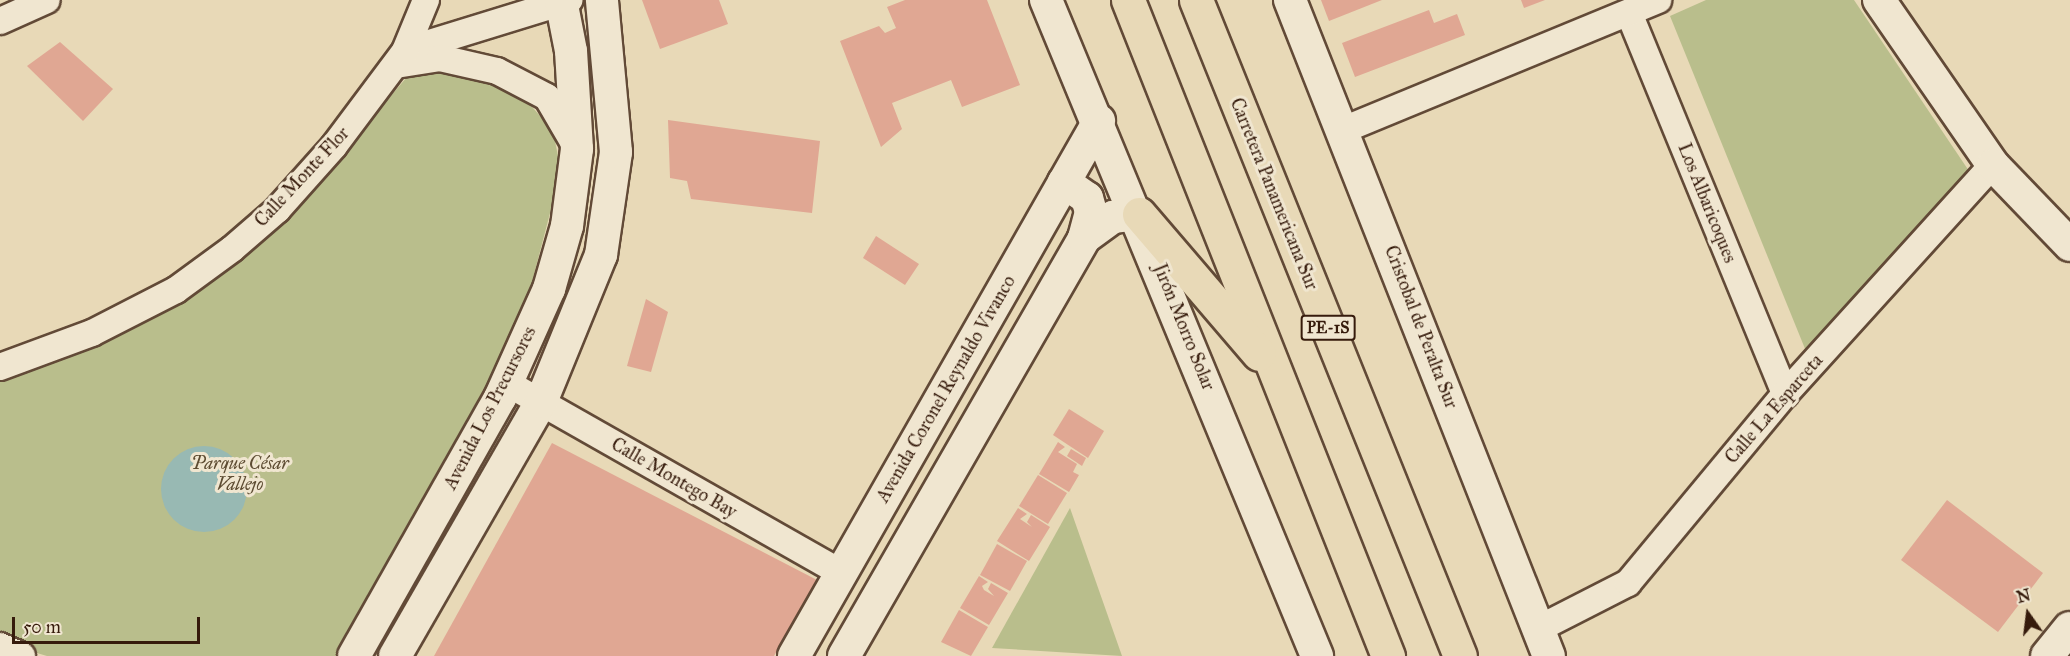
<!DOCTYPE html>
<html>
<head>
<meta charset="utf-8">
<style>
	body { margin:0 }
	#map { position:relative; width:2070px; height:656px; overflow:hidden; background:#e8d9b7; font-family:"IM FELL Great Primer",serif }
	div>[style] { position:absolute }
	.green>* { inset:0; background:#b9be8c }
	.water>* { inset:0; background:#98b9b3 }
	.round { border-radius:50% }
	.building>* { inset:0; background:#e0a793 }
	.roads { filter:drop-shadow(2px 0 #624a37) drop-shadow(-2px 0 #624a37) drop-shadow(0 2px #624a37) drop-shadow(0 -2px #624a37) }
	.minor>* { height:26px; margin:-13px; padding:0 13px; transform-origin:13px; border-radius:13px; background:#f0e6d0 }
	.tertiary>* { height:32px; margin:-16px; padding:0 16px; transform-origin:16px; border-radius:16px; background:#f0e6d0 }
	.motorway>* { height:33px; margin:-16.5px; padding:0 16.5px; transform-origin:16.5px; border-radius:16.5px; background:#e8d9b7 }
	span { translate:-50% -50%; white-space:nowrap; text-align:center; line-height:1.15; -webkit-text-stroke:6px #f0e6d0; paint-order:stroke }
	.shield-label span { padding:2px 4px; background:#f0e6d0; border:2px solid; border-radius:4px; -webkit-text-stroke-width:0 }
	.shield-label { font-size:16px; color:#361b0c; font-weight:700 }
	.street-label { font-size:18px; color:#361b0c }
	.park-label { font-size:18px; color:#5d4c32; font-style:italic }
	.north { position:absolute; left:1998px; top:584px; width:60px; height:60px; -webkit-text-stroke:4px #f0e6d0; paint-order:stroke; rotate:346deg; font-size:16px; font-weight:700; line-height:24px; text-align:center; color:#361b0c }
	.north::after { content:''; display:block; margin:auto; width:21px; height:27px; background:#361b0c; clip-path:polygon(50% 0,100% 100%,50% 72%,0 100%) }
	.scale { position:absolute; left:12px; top:617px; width:188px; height:27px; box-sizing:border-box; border:3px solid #361b0c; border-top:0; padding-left:8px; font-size:18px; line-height:21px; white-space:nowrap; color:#361b0c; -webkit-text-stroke:4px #f0e6d0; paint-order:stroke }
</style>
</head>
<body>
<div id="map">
	<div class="green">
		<i style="clip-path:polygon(1706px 0,1854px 0,1969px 171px,1810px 361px,1670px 16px)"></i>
		<i style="clip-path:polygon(434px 70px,473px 75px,521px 94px,553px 131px,561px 171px,525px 309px,417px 532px,344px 656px,47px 656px,0 642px,0 379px,157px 314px,218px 274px,282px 222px,407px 77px)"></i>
		<i style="clip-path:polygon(1070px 508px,1122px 656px,992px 648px)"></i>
	</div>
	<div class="water">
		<i class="round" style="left:161px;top:446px;width:86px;height:86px"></i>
	</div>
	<div class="building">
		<i style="clip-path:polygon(642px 0,719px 0,728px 24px,660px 49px)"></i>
		<i style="clip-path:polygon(905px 0,987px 0,1020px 85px,962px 107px,951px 80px,892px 103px,902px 129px,881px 147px,840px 41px,879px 26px,885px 33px,896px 28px,887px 7px)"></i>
		<i style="clip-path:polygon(1321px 0,1382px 0,1329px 21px)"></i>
		<i style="clip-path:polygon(1521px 0,1545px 0,1524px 8px)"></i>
		<i style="clip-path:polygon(1429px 10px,1434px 23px,1457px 14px,1465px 35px,1355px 77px,1342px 43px)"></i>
		<i style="clip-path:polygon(60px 42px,113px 89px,83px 121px,27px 66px)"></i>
		<i style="clip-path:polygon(668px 120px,820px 141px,812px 213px,691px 199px,687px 181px,670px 178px)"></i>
		<i style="clip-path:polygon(876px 236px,919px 264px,905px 285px,863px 258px)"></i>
		<i style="clip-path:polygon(646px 299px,668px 312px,651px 372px,627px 366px)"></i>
		<i style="clip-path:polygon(1069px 409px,1104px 431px,1088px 458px,1053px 435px)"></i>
		<i style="clip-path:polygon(1058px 442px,1065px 447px,1058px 452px,1077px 464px,1073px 472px,1079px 475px,1069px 492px,1039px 474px)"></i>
		<i style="clip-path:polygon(552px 443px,817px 580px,774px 656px,434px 656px)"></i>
		<i style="clip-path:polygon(1071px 449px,1086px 458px,1082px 466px,1067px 456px)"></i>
		<i style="clip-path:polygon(1038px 475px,1067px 493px,1048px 524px,1019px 506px)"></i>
		<i style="clip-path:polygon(1947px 500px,2043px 573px,1998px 632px,1901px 560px)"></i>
		<i style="clip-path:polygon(1018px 508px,1027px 514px,1020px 519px,1032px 527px,1027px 522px,1031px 515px,1050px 527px,1029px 561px,997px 541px)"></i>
		<i style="clip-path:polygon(997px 544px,1027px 561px,1010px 591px,980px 575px)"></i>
		<i style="clip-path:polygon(979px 576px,988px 582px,982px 586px,984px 590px,994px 596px,988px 589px,991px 583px,1008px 593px,989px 625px,960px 608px)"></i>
		<i style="clip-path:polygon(959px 610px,988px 627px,971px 656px,941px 642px)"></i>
	</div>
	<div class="roads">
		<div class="minor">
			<i style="left:1629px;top:13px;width:412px;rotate:67.7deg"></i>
			<i style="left:0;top:21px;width:51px;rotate:-24.1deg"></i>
			<i style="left:407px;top:50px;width:170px;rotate:-17.1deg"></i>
			<i style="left:396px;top:65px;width:45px;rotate:-9deg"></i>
			<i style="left:440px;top:58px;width:58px;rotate:12.8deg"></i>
			<i style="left:497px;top:71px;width:56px;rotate:27.5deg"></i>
			<i style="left:547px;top:97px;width:56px;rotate:59.7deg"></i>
			<i style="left:1343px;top:130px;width:341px;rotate:-22.4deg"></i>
			<i style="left:0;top:367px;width:98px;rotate:-20.3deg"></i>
			<i style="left:92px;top:333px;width:94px;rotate:-27.1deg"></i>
			<i style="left:176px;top:290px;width:69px;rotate:-36.2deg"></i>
			<i style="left:232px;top:249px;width:60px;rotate:-40.9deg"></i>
			<i style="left:277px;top:210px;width:86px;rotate:-48.3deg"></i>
			<i style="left:334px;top:146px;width:119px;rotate:-53.2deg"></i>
			<i style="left:405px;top:51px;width:55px;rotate:-67.6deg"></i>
			<i style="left:507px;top:383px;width:384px;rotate:29.6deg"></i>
			<i style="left:1538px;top:629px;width:101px;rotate:-27.1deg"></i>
			<i style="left:1628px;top:583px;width:246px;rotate:-50.3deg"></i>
			<i style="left:1785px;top:394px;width:309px;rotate:-47.8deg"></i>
			<i style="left:0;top:646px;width:24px;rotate:24deg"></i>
		</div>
		<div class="tertiary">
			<i style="left:1046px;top:0;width:710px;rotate:67.55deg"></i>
			<i style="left:1290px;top:0;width:705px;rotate:68.46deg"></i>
			<i style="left:1879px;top:0;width:201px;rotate:55.4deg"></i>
			<i style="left:1993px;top:165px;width:111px;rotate:46.1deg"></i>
			<i style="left:1064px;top:182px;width:28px;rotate:35deg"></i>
			<i style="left:1087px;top:198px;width:15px;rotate:74deg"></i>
			<i style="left:1091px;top:212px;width:27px;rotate:105deg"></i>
			<i style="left:354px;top:656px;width:296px;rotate:-60.5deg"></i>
			<i style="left:500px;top:398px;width:120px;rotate:-65.8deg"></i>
			<i style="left:549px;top:289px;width:66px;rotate:-74.1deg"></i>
			<i style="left:567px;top:226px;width:78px;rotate:-82.6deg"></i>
			<i style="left:577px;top:149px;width:98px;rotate:-93.5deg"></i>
			<i style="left:571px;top:51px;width:52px;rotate:-101.1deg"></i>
			<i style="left:395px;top:656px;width:293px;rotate:-60.1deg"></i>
			<i style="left:541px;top:402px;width:159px;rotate:-67.8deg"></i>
			<i style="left:601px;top:255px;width:104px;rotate:-81.7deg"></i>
			<i style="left:616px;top:152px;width:153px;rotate:-95.3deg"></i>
			<i style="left:794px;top:656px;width:616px;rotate:-60.31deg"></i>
			<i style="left:844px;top:656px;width:482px;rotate:-60.1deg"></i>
			<i style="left:1084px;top:238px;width:36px;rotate:-36deg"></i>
			<i style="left:1113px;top:217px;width:26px;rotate:-7deg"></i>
			<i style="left:2047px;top:656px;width:36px;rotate:-51deg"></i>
		</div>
		<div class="motorway">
			<i style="left:1128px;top:0;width:706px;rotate:68.38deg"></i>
			<i style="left:1196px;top:0;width:707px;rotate:68.08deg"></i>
			<i style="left:1139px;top:214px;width:184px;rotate:49.4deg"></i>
		</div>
	</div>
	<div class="shield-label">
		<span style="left:1328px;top:328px">PE-1S</span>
	</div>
	<div class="street-label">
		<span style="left:302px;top:177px;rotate:-47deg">Calle Monte Flor</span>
		<span style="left:1274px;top:194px;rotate:68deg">Carretera Panamericana Sur</span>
		<span style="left:1707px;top:203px;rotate:68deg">Los Albaricoques</span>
		<span style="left:1184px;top:327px;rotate:68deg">Jirón Morro Solar</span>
		<span style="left:1421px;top:327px;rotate:69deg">Cristobal de Peralta Sur</span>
		<span style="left:946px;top:389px;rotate:-60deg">Avenida Coronel Reynaldo Vivanco</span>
		<span style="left:490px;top:408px;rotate:-63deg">Avenida Los Precursores</span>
		<span style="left:1774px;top:409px;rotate:-49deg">Calle La Esparceta</span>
		<span style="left:674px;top:478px;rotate:30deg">Calle Montego Bay</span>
	</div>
	<div class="park-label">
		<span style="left:240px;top:474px">Parque César<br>Vallejo</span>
	</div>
	<div class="north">N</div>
	<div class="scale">50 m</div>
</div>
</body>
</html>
